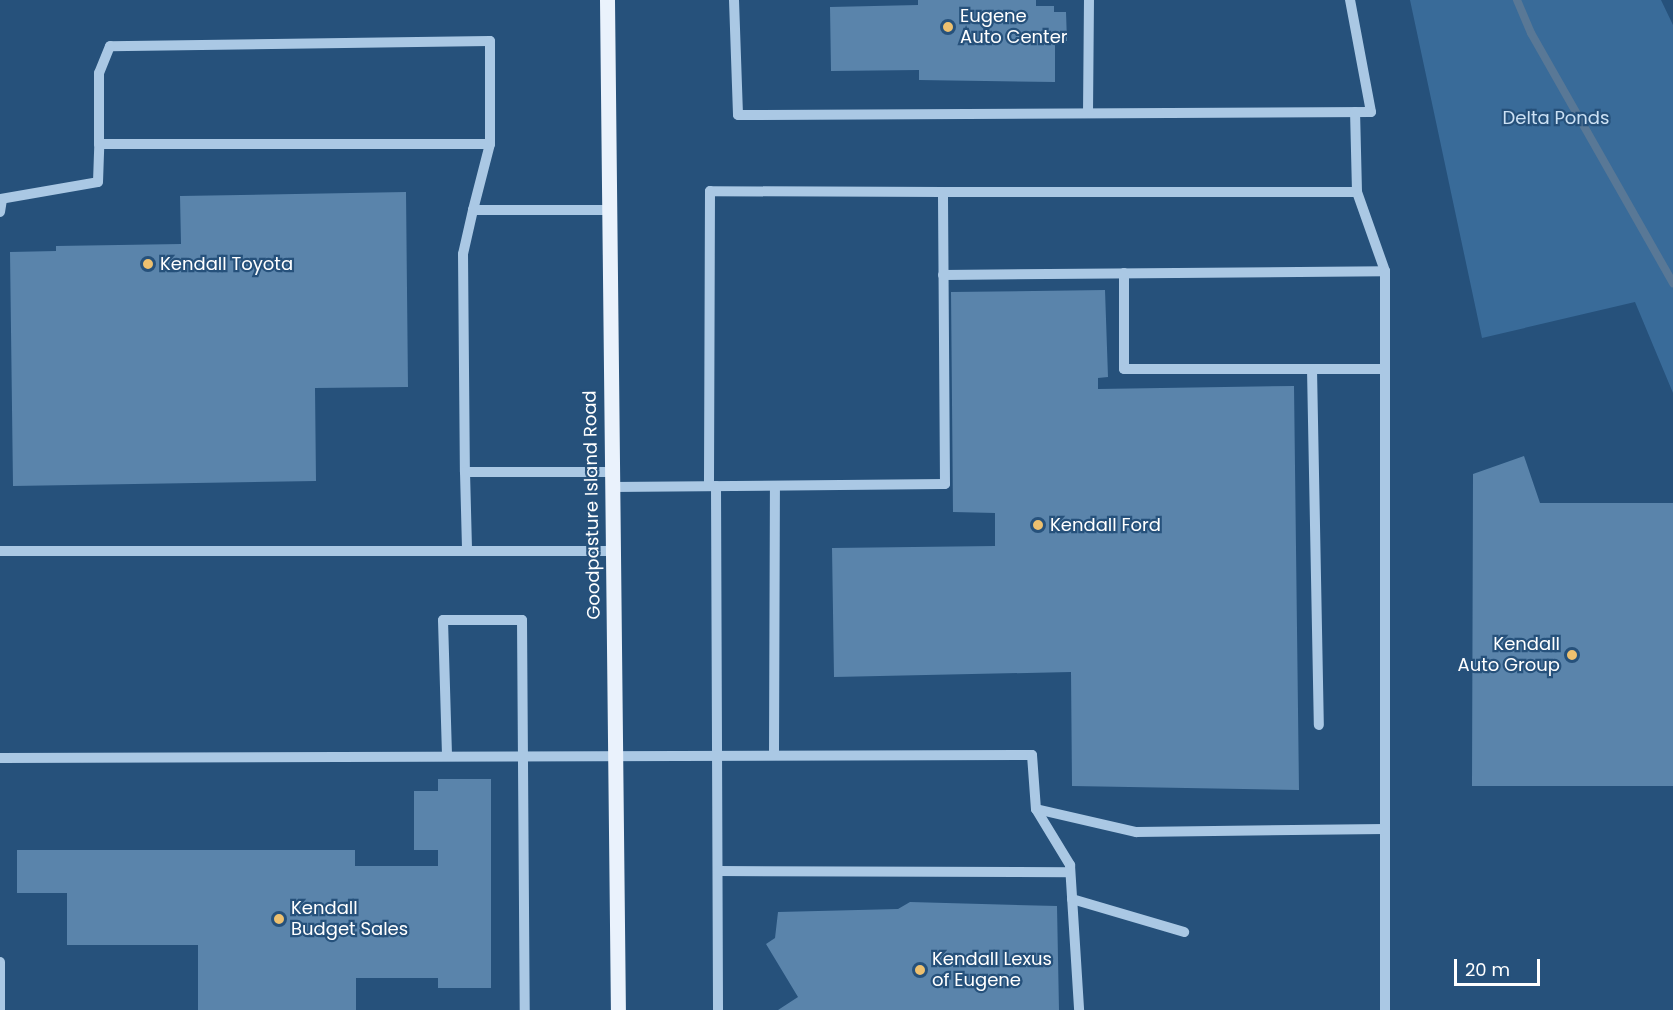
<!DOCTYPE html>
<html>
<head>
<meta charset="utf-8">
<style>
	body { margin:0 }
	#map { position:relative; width:1673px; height:1010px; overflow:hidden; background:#26517b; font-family:Poppins,sans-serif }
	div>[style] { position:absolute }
	.green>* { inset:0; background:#396b99 }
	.stream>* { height:8px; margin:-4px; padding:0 4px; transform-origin:4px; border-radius:4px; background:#597896 }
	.building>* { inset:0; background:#5a84ab }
	.minor>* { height:10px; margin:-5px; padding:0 5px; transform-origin:5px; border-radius:5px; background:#aac8e4 }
	.major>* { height:15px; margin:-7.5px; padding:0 7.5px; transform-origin:7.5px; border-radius:7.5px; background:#eaf2fc }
	.dots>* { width:16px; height:16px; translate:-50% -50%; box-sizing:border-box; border:3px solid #26517b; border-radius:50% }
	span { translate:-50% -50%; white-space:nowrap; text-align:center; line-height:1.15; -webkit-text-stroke:4.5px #26517b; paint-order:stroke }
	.poi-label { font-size:18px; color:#fff }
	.left { translate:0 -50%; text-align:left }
	.right { translate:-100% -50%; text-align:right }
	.park-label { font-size:18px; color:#cce1f4 }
	.street-label { font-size:18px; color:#fff }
	.scale { position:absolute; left:1454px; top:959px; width:86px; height:27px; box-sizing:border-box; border:3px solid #fff; border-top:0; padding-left:8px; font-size:18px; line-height:21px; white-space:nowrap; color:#fff; -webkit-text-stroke:4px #26517b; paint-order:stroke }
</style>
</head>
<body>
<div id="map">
	<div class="green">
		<i style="clip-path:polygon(1410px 0,1661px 0,1673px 25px,1673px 393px,1635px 302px,1482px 338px)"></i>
	</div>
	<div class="stream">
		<i style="left:1517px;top:0;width:36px;rotate:67deg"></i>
		<i style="left:1531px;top:33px;width:288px;rotate:60.4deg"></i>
	</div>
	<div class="building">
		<i style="clip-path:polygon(918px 0,1036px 0,1036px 6px,1054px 6px,1054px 12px,1066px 12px,1067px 41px,1055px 41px,1055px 82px,919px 80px,919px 70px,831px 71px,830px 7px,918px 5px)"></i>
		<i style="clip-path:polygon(406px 192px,408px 387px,315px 388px,316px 481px,13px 486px,10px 252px,56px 251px,56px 246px,181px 244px,180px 196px)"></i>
		<i style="clip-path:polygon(1105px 290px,1108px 377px,1098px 378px,1098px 389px,1294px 386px,1299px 790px,1072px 786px,1071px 672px,834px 677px,832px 548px,995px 546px,995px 513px,953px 512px,951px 292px)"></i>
		<i style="clip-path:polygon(1524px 456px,1540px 503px,1673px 503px,1673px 786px,1472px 786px,1473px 474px)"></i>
		<i style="clip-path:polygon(438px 779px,491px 779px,491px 988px,438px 988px,438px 978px,356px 978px,356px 1010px,198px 1010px,198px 945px,67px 945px,67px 893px,17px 893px,17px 850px,355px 850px,355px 866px,438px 866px,438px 850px,414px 850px,414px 791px,438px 791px)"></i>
		<i style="clip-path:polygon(910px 902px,1057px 906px,1059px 1010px,778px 1010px,798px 997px,766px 944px,775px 938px,778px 912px,898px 909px)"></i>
	</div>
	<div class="minor">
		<i style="left:734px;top:0;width:115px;rotate:88deg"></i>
		<i style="left:738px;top:115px;width:633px;rotate:-0.27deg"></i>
		<i style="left:1371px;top:112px;width:114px;rotate:-100.6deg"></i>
		<i style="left:1088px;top:113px;width:113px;rotate:-89.5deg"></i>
		<i style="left:943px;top:192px;width:414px"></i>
		<i style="left:1357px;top:192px;width:80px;rotate:-91.4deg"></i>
		<i style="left:1357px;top:192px;width:84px;rotate:70.5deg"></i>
		<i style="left:0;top:199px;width:99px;rotate:-9.8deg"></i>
		<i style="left:98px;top:182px;width:38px;rotate:-88deg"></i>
		<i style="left:473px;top:210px;width:68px;rotate:-75.6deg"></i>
		<i style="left:490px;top:144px;width:103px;rotate:-90deg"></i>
		<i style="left:490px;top:41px;width:380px;rotate:179.2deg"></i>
		<i style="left:110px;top:46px;width:29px;rotate:112deg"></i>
		<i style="left:99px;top:73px;width:71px;rotate:90deg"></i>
		<i style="left:99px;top:144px;width:391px"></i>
		<i style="left:609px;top:210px;width:136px;rotate:180deg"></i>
		<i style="left:473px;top:210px;width:45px;rotate:102.8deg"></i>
		<i style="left:463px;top:254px;width:218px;rotate:89.5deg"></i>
		<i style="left:465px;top:472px;width:146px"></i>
		<i style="left:0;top:212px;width:13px;rotate:-81deg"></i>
		<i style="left:1124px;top:273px;width:96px;rotate:90deg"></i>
		<i style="left:1124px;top:369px;width:261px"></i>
		<i style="left:943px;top:275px;width:442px;rotate:-0.5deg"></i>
		<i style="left:1385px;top:271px;width:739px;rotate:90deg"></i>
		<i style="left:1312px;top:369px;width:356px;rotate:88.9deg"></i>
		<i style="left:465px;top:472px;width:79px;rotate:88.5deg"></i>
		<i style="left:716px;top:486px;width:524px;rotate:89.78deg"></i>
		<i style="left:612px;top:487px;width:333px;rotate:-0.5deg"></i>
		<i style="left:945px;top:484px;width:292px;rotate:-90.4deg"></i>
		<i style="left:943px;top:192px;width:233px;rotate:-179.8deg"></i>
		<i style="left:710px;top:191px;width:295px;rotate:90.2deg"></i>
		<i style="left:0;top:551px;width:612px"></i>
		<i style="left:447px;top:755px;width:135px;rotate:-91.7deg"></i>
		<i style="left:443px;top:620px;width:79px"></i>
		<i style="left:522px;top:620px;width:390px;rotate:89.6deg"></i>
		<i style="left:774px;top:755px;width:269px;rotate:-89.8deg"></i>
		<i style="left:0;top:758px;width:1032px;rotate:-0.17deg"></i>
		<i style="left:1032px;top:755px;width:54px;rotate:85.8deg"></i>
		<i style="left:1036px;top:809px;width:66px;rotate:58.7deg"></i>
		<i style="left:1070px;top:865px;width:145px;rotate:86.4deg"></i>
		<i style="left:1036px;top:809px;width:103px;rotate:13deg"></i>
		<i style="left:1136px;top:832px;width:249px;rotate:-0.7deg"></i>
		<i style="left:718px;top:871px;width:352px;rotate:0.2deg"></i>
		<i style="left:1072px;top:899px;width:117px;rotate:16.4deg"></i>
		<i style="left:0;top:962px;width:48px;rotate:90deg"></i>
	</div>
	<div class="major">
		<i style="left:607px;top:0;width:1010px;rotate:89.38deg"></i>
	</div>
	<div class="dots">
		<i style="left:948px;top:27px;background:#edc06f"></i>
		<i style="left:148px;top:264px;background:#edc06f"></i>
		<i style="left:1038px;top:525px;background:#edc06f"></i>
		<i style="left:1572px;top:655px;background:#edc06f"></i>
		<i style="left:279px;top:919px;background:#edc06f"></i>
		<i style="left:920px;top:970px;background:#edc06f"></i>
	</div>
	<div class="poi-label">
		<span class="left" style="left:960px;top:27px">Eugene<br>Auto Center</span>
		<span class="left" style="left:160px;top:264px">Kendall Toyota</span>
		<span class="left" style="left:1050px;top:525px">Kendall Ford</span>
		<span class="right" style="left:1560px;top:655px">Kendall<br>Auto Group</span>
		<span class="left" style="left:291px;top:919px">Kendall<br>Budget Sales</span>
		<span class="left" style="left:932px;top:970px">Kendall Lexus<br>of Eugene</span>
	</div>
	<div class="park-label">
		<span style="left:1556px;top:118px">Delta Ponds</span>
	</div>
	<div class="street-label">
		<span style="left:592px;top:505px;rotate:-91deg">Goodpasture Island Road</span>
	</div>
	<div class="scale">20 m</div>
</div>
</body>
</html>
